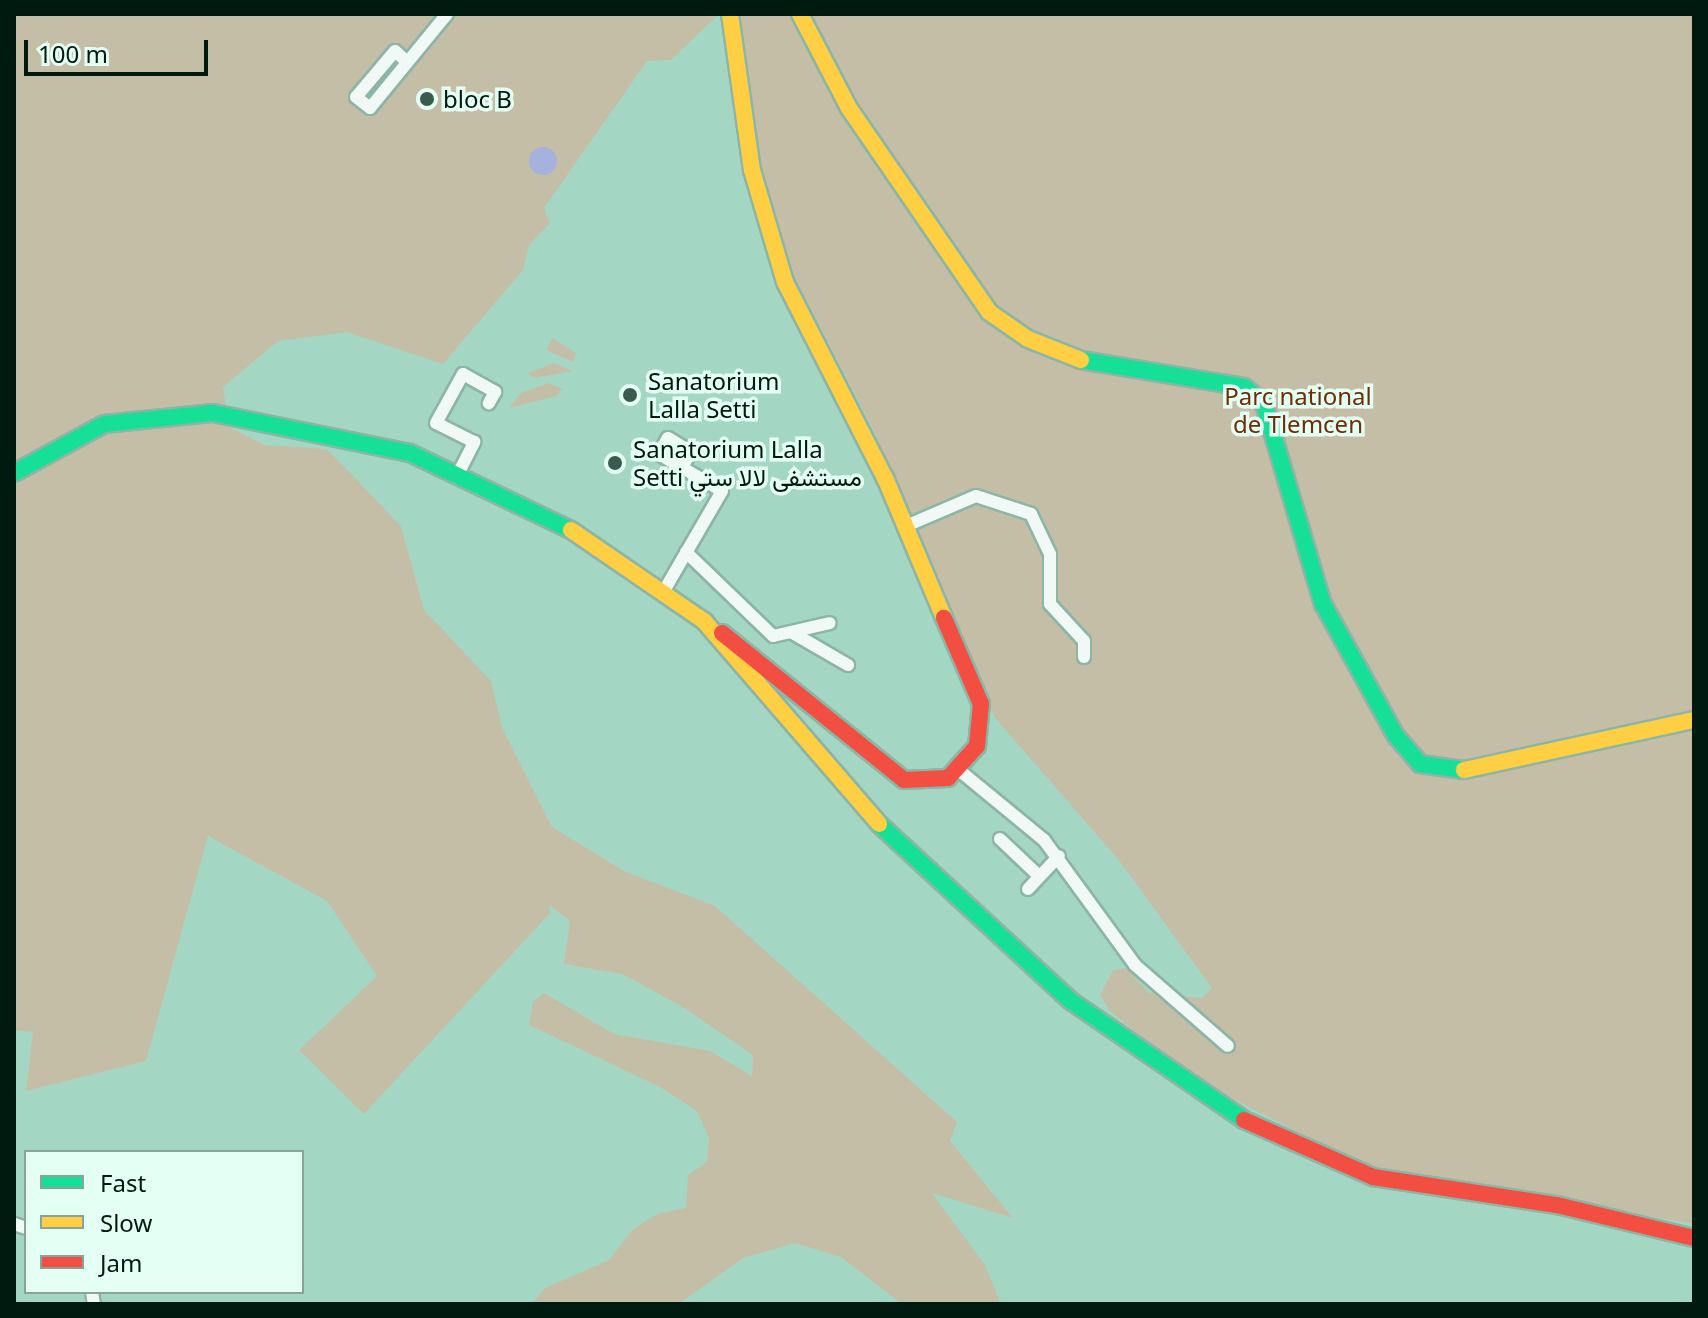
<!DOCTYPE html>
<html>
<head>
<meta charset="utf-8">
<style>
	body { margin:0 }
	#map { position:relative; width:1708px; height:1318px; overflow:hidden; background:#a4d7c3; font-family:"Noto Sans",Vazirmatn,sans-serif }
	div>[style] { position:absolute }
	.green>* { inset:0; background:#c5bea6 }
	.water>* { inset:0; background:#a5b2dd }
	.round { border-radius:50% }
	.roads { filter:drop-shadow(2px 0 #8db5a6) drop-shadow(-2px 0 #8db5a6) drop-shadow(0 2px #8db5a6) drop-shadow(0 -2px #8db5a6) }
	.street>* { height:12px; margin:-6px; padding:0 6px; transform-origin:6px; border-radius:6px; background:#f1f9f6 }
	.fast>* { height:16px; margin:-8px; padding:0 8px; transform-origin:8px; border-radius:8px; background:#16e098 }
	.slow>* { height:16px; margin:-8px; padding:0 8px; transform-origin:8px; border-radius:8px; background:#ffcf43 }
	.jam>* { height:16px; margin:-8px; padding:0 8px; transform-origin:8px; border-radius:8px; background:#f24e42 }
	.dots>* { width:22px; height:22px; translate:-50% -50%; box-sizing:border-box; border:4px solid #e4fff3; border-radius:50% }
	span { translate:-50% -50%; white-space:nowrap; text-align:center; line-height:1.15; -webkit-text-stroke:7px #e4fff3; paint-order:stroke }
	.poi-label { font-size:24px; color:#001a10 }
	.left { translate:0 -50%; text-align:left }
	.park-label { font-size:24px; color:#6e2d04 }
	.frame { position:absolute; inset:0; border:16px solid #001a10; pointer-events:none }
	.legend { position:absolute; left:24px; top:1150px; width:280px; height:144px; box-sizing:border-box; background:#e4fff3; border:2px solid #89a398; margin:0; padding:10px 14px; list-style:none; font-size:24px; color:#001a10 }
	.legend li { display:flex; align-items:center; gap:16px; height:40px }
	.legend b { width:40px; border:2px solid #89a398 }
	.scale { position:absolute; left:24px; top:40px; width:184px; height:36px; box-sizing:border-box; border:4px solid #001a10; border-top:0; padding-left:10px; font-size:24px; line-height:28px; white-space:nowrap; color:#001a10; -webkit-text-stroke:6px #e4fff3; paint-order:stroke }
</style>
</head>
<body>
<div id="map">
	<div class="green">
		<i style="clip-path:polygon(14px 14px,719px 14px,671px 60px,647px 61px,544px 208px,550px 223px,529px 245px,523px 270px,443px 364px,347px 332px,278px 341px,223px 387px,229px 427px,265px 445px,327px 449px,401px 526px,424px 610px,491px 681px,502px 727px,552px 827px,624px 871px,715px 906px,957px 1122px,950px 1141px,1013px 1218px,932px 1193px,985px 1265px,1001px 1304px,902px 1304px,841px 1257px,795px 1243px,743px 1258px,679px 1304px,532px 1304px,545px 1288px,609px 1260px,632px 1230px,657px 1214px,686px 1208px,688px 1175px,707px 1162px,709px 1138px,697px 1111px,660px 1087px,529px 1025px,533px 1002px,544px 993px,614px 1034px,710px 1051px,752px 1076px,753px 1055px,681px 1006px,622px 974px,564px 964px,570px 921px,549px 905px,550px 913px,364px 1114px,299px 1050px,377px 976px,327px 901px,208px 836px,146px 1061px,26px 1091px,33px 1032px,14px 1030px)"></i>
		<i style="clip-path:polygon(734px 14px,1694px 14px,1694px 1224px,1369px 1168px,1188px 1076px,1109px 1010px,1100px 995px,1113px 970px,1126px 968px,1149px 993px,1202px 998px,1212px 988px,1118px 859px,995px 718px,875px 433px,793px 274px,762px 180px)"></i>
		<i style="clip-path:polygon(552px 338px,576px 353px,573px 362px,546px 350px)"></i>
		<i style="clip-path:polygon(554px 363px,573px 371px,534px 378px,528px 373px)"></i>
		<i style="clip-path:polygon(549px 383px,562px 389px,556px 396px,509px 408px,521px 393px)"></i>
	</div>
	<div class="water">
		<i class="round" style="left:529px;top:147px;width:28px;height:28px"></i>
	</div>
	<div class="roads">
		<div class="street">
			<i style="left:407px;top:62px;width:16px;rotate:-137deg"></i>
			<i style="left:395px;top:51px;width:60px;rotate:130.3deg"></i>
			<i style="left:356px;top:97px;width:18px;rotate:38deg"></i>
			<i style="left:370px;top:108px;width:122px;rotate:-50.7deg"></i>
			<i style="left:459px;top:472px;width:34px;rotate:-63deg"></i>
			<i style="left:474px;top:442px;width:42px;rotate:-153.4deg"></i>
			<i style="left:436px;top:423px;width:56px;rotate:-61.1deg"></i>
			<i style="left:463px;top:374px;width:37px;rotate:29deg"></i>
			<i style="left:495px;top:392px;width:13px;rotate:119deg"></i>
			<i style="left:906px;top:526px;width:76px;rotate:-23.2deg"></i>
			<i style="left:976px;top:496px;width:58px;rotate:18.1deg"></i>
			<i style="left:1031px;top:514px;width:44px;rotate:64.6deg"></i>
			<i style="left:1050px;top:554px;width:50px;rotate:90deg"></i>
			<i style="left:1050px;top:604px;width:50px;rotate:47.4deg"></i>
			<i style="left:1084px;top:641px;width:16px;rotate:90deg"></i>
			<i style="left:686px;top:552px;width:121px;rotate:44deg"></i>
			<i style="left:773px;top:636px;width:58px;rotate:-12.8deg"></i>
			<i style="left:665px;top:589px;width:113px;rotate:-59.8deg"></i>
			<i style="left:722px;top:491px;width:73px;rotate:-149.6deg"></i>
			<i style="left:659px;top:454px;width:18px;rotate:-61deg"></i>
			<i style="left:668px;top:438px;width:27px;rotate:31deg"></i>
			<i style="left:691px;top:452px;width:17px;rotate:121deg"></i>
			<i style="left:791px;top:632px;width:66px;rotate:30.1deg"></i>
			<i style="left:960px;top:771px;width:109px;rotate:39.4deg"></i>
			<i style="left:1044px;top:840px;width:155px;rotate:53.9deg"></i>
			<i style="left:1135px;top:965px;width:123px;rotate:41.1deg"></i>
			<i style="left:1000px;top:839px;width:54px;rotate:43.5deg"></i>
			<i style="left:1028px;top:889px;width:45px;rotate:-46.8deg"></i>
			<i style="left:14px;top:1224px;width:13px;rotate:18deg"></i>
			<i style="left:92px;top:1292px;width:12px;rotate:81deg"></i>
		</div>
		<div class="fast">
			<i style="left:1081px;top:360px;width:165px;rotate:9.4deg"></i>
			<i style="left:1244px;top:387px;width:26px;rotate:40deg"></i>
			<i style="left:1264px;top:404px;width:209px;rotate:73.6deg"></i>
			<i style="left:1323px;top:604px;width:151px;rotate:61.1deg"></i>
			<i style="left:1396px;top:736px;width:37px;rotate:49deg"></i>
			<i style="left:1420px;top:764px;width:44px;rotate:7.8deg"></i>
			<i style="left:14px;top:473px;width:102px;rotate:-28.6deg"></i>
			<i style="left:104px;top:424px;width:110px;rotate:-5.8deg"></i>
			<i style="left:213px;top:413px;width:201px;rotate:11.5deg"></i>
			<i style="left:410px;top:453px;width:178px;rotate:25.6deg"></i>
			<i style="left:879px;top:824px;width:261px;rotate:42.7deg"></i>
			<i style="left:1071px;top:1001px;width:210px;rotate:34.5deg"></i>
		</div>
		<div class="slow">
			<i style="left:730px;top:14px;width:158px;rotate:82deg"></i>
			<i style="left:752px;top:170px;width:117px;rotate:73.6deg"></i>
			<i style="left:785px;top:282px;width:222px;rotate:63deg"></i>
			<i style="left:886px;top:480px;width:150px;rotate:67.2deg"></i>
			<i style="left:800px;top:14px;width:106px;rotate:62.5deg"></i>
			<i style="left:849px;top:108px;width:247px;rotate:55.5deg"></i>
			<i style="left:989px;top:312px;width:47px;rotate:34.7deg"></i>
			<i style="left:1028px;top:339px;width:57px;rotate:21.6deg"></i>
			<i style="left:571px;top:530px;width:161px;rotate:34.4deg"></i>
			<i style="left:704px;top:621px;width:268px;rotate:49.2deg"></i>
			<i style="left:1464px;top:770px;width:235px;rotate:-12.3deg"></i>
		</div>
		<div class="jam">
			<i style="left:722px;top:633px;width:234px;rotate:38.9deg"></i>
			<i style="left:904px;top:780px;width:44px;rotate:-2.6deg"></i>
			<i style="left:948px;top:778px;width:43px;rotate:-47.8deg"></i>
			<i style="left:977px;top:746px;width:42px;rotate:-84.6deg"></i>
			<i style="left:981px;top:704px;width:94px;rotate:-113.3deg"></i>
			<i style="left:1244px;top:1120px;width:141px;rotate:23.8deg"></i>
			<i style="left:1373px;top:1177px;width:186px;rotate:8.7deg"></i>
			<i style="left:1557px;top:1205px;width:141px;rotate:13.5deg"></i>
		</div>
	</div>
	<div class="dots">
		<i style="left:427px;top:99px;background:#395c4f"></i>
		<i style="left:630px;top:395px;background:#395c4f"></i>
		<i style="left:615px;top:463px;background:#395c4f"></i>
	</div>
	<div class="poi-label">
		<span class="left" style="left:443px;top:99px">bloc B</span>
		<span class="left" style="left:648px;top:395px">Sanatorium<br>Lalla Setti</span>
		<span class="left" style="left:633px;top:463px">Sanatorium Lalla<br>Setti مستشفى لالا ستي</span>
	</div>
	<div class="park-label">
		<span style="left:1298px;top:410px">Parc national<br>de Tlemcen</span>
	</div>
	<div class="frame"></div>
	<ul class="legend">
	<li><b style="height:10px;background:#16e098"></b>Fast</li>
	<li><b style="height:10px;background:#ffcf43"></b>Slow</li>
	<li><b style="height:10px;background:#f24e42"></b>Jam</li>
	</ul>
	<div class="scale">100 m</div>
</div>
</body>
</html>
